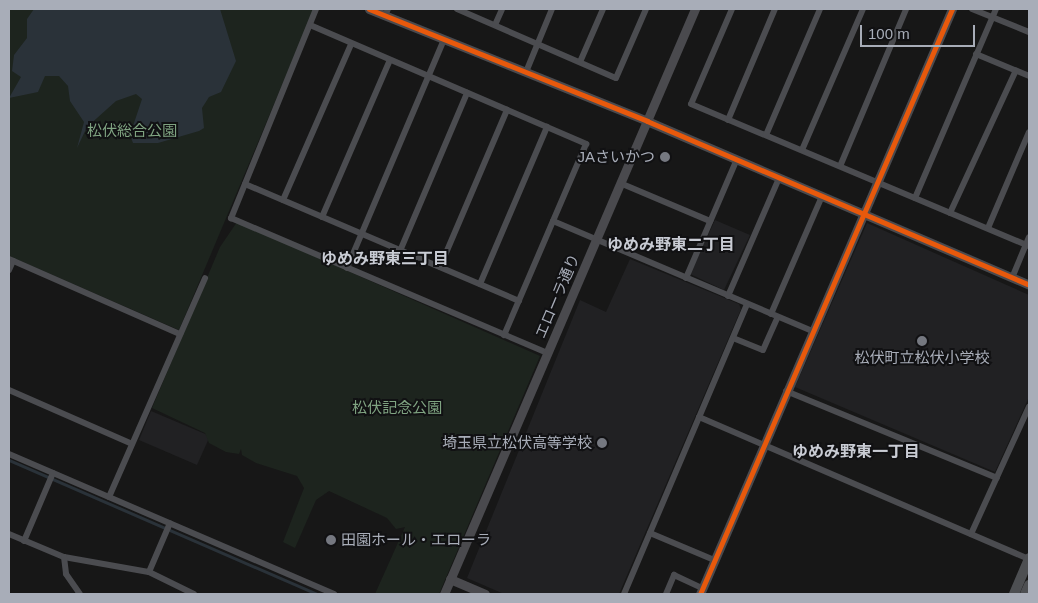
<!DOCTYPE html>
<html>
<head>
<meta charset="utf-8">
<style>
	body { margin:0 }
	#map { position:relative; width:1038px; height:603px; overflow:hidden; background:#171717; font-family:Helvetica,"Noto Sans JP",sans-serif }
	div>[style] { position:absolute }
	.built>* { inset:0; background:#212123 }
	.green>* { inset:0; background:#1d241e }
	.water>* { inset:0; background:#2a3239 }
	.stream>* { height:2.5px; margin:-1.25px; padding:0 1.25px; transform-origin:1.25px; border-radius:1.25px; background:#2a3239 }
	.street>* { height:6px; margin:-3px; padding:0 3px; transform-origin:3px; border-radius:3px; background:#4b4c50 }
	.secondary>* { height:9px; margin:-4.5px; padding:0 4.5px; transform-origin:4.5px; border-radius:4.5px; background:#4a4a4e }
	.primary>* { height:10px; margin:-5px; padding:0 5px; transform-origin:5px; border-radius:5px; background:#4d4f52 }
	.cycleway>* { height:5px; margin:-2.5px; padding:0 2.5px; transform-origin:2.5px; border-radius:2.5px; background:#e8590c }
	.dots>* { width:14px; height:14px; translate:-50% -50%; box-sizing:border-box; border:2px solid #111113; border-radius:50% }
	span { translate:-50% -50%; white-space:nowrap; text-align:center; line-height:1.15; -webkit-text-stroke:4px #111113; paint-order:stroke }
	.park-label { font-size:15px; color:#7fa381 }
	.poi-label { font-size:15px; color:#a8adb8 }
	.right { translate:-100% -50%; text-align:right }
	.left { translate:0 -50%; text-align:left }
	.street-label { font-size:15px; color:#a8adb8 }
	.neighbourhood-label { font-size:16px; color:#c9ccd4; font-weight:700 }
	.frame { position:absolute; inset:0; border:10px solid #a8adb8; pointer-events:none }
	.scale { position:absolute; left:860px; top:25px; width:115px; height:22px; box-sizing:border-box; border:2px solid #a8adb8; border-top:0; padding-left:6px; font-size:15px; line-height:18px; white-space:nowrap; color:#a8adb8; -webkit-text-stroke:4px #111113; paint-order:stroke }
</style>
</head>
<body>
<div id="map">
	<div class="built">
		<i style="clip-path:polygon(715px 220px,750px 235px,724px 290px,690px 274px)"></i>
		<i style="clip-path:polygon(867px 223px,1029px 295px,1029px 397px,995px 472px,795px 387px)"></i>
		<i style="clip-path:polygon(630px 259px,739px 304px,741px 309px,619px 594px,504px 594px,467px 578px,580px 300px,606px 312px)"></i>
		<i style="clip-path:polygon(151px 411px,210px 436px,197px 465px,139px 440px)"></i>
	</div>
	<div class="green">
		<i style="clip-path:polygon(9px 9px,314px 9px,179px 330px,9px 256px)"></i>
		<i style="clip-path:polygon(237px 222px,540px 356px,439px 594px,375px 594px,405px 527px,396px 529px,387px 518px,329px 491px,316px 500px,295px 548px,283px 542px,304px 488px,297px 476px,256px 463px,242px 455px,241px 449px,239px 454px,226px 452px,209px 443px,205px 433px,152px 408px,220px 247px)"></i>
	</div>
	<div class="water">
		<i style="clip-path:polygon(34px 9px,220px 9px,236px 61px,221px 92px,209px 97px,202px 108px,204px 128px,199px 131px,158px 143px,133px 143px,130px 135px,142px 99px,136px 94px,116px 101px,87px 127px,77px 148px,84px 122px,70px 101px,68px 86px,59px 76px,45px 76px,38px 92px,9px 98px,21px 77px,12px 71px,14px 55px,27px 38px,27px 19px)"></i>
	</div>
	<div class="stream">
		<i style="left:9px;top:460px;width:336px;rotate:23.5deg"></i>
	</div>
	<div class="street">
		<i style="left:316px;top:9px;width:226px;rotate:112.1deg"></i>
		<i style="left:231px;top:218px;width:344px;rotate:23.1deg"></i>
		<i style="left:457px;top:9px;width:173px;rotate:23.5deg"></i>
		<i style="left:616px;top:78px;width:75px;rotate:-66.5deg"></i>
		<i style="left:732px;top:9px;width:103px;rotate:113.3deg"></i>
		<i style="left:691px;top:104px;width:367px;rotate:22.8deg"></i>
		<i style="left:972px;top:9px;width:61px;rotate:22deg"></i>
		<i style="left:385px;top:16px;width:8px;rotate:-67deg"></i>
		<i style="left:310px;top:25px;width:301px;rotate:23.3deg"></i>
		<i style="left:586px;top:144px;width:208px;rotate:113.2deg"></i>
		<i style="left:495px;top:25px;width:17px;rotate:-66deg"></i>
		<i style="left:976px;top:54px;width:57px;rotate:22.5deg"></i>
		<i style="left:580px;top:62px;width:58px;rotate:-66.5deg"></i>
		<i style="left:526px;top:72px;width:68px;rotate:-67.6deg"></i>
		<i style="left:728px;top:120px;width:121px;rotate:-67.1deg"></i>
		<i style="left:766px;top:135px;width:137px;rotate:-66.8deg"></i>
		<i style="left:802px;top:150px;width:154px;rotate:-66.6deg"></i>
		<i style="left:841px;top:164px;width:168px;rotate:-67.2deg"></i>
		<i style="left:620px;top:183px;width:98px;rotate:22.9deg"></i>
		<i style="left:245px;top:184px;width:298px;rotate:23.1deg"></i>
		<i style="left:915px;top:198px;width:206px;rotate:-66.8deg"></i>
		<i style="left:283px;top:200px;width:170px;rotate:-66.4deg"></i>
		<i style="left:950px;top:213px;width:157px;rotate:-65.2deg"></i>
		<i style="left:322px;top:217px;width:171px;rotate:-66.6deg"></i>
		<i style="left:553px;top:221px;width:281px;rotate:23deg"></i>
		<i style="left:988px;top:228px;width:104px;rotate:-66.9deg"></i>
		<i style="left:400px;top:251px;width:172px;rotate:-67deg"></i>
		<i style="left:9px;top:259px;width:187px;rotate:23.7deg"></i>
		<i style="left:440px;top:267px;width:171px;rotate:-66.9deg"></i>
		<i style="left:347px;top:268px;width:249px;rotate:-67deg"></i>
		<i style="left:9px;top:270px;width:10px;rotate:-66deg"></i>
		<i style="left:686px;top:278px;width:129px;rotate:-66.8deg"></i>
		<i style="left:1012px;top:278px;width:44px;rotate:-67.5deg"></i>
		<i style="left:480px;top:284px;width:171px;rotate:-66.9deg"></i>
		<i style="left:728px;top:296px;width:129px;rotate:-66.6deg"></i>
		<i style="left:771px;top:314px;width:129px;rotate:-66.6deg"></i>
		<i style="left:733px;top:338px;width:32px;rotate:22deg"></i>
		<i style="left:763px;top:350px;width:36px;rotate:-66deg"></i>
		<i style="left:9px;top:390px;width:134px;rotate:23.7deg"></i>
		<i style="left:786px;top:391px;width:228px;rotate:22.4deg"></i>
		<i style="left:699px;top:417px;width:359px;rotate:23.3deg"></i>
		<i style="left:9px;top:454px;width:354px;rotate:23.3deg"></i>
		<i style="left:109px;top:497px;width:239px;rotate:-66.3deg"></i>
		<i style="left:650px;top:533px;width:69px;rotate:22.9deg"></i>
		<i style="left:9px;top:534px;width:60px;rotate:22.7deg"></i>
		<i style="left:64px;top:557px;width:86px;rotate:10deg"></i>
		<i style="left:149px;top:572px;width:50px;rotate:26.1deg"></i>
		<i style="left:971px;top:534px;width:140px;rotate:-65.5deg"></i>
		<i style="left:24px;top:541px;width:74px;rotate:-66.9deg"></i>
		<i style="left:64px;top:557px;width:17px;rotate:83deg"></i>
		<i style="left:66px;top:574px;width:24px;rotate:55deg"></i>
		<i style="left:149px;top:572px;width:53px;rotate:-66.8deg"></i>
		<i style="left:624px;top:594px;width:315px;rotate:-67deg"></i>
		<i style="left:666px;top:594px;width:21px;rotate:-67deg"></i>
		<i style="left:674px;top:575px;width:31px;rotate:25deg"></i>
	</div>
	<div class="secondary">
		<i style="left:369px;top:9px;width:300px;rotate:21.9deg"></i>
		<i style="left:647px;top:121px;width:416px;rotate:23.2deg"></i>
		<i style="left:450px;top:579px;width:38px;rotate:23deg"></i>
		<i style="left:444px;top:594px;width:637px;rotate:-66.78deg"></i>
		<i style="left:700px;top:594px;width:637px;rotate:-66.7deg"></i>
	</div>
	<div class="primary">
		<i style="left:1014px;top:594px;width:39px;rotate:-67deg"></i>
		<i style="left:1025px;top:594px;width:10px;rotate:-66deg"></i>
	</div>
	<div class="cycleway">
		<i style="left:369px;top:9px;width:300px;rotate:21.9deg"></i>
		<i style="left:647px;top:121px;width:416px;rotate:23.2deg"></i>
		<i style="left:700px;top:594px;width:637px;rotate:-66.7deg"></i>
	</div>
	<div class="dots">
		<i style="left:665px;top:157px;background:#757880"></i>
		<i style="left:922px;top:341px;background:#757880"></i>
		<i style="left:602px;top:443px;background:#757880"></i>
		<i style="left:331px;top:540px;background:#757880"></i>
	</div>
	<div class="park-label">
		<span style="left:132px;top:131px">松伏総合公園</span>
		<span style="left:397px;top:408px">松伏記念公園</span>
	</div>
	<div class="poi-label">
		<span class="right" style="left:655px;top:157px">JAさいかつ</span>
		<span style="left:922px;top:358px">松伏町立松伏小学校</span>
		<span class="right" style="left:592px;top:443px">埼玉県立松伏高等学校</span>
		<span class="left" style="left:341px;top:540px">田園ホール・エローラ</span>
	</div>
	<div class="street-label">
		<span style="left:557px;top:296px;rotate:-67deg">エローラ通り</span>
	</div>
	<div class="neighbourhood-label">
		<span style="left:671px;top:245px">ゆめみ野東二丁目</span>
		<span style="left:385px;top:259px">ゆめみ野東三丁目</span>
		<span style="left:856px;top:452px">ゆめみ野東一丁目</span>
	</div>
	<div class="frame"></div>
	<div class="scale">100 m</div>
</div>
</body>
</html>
